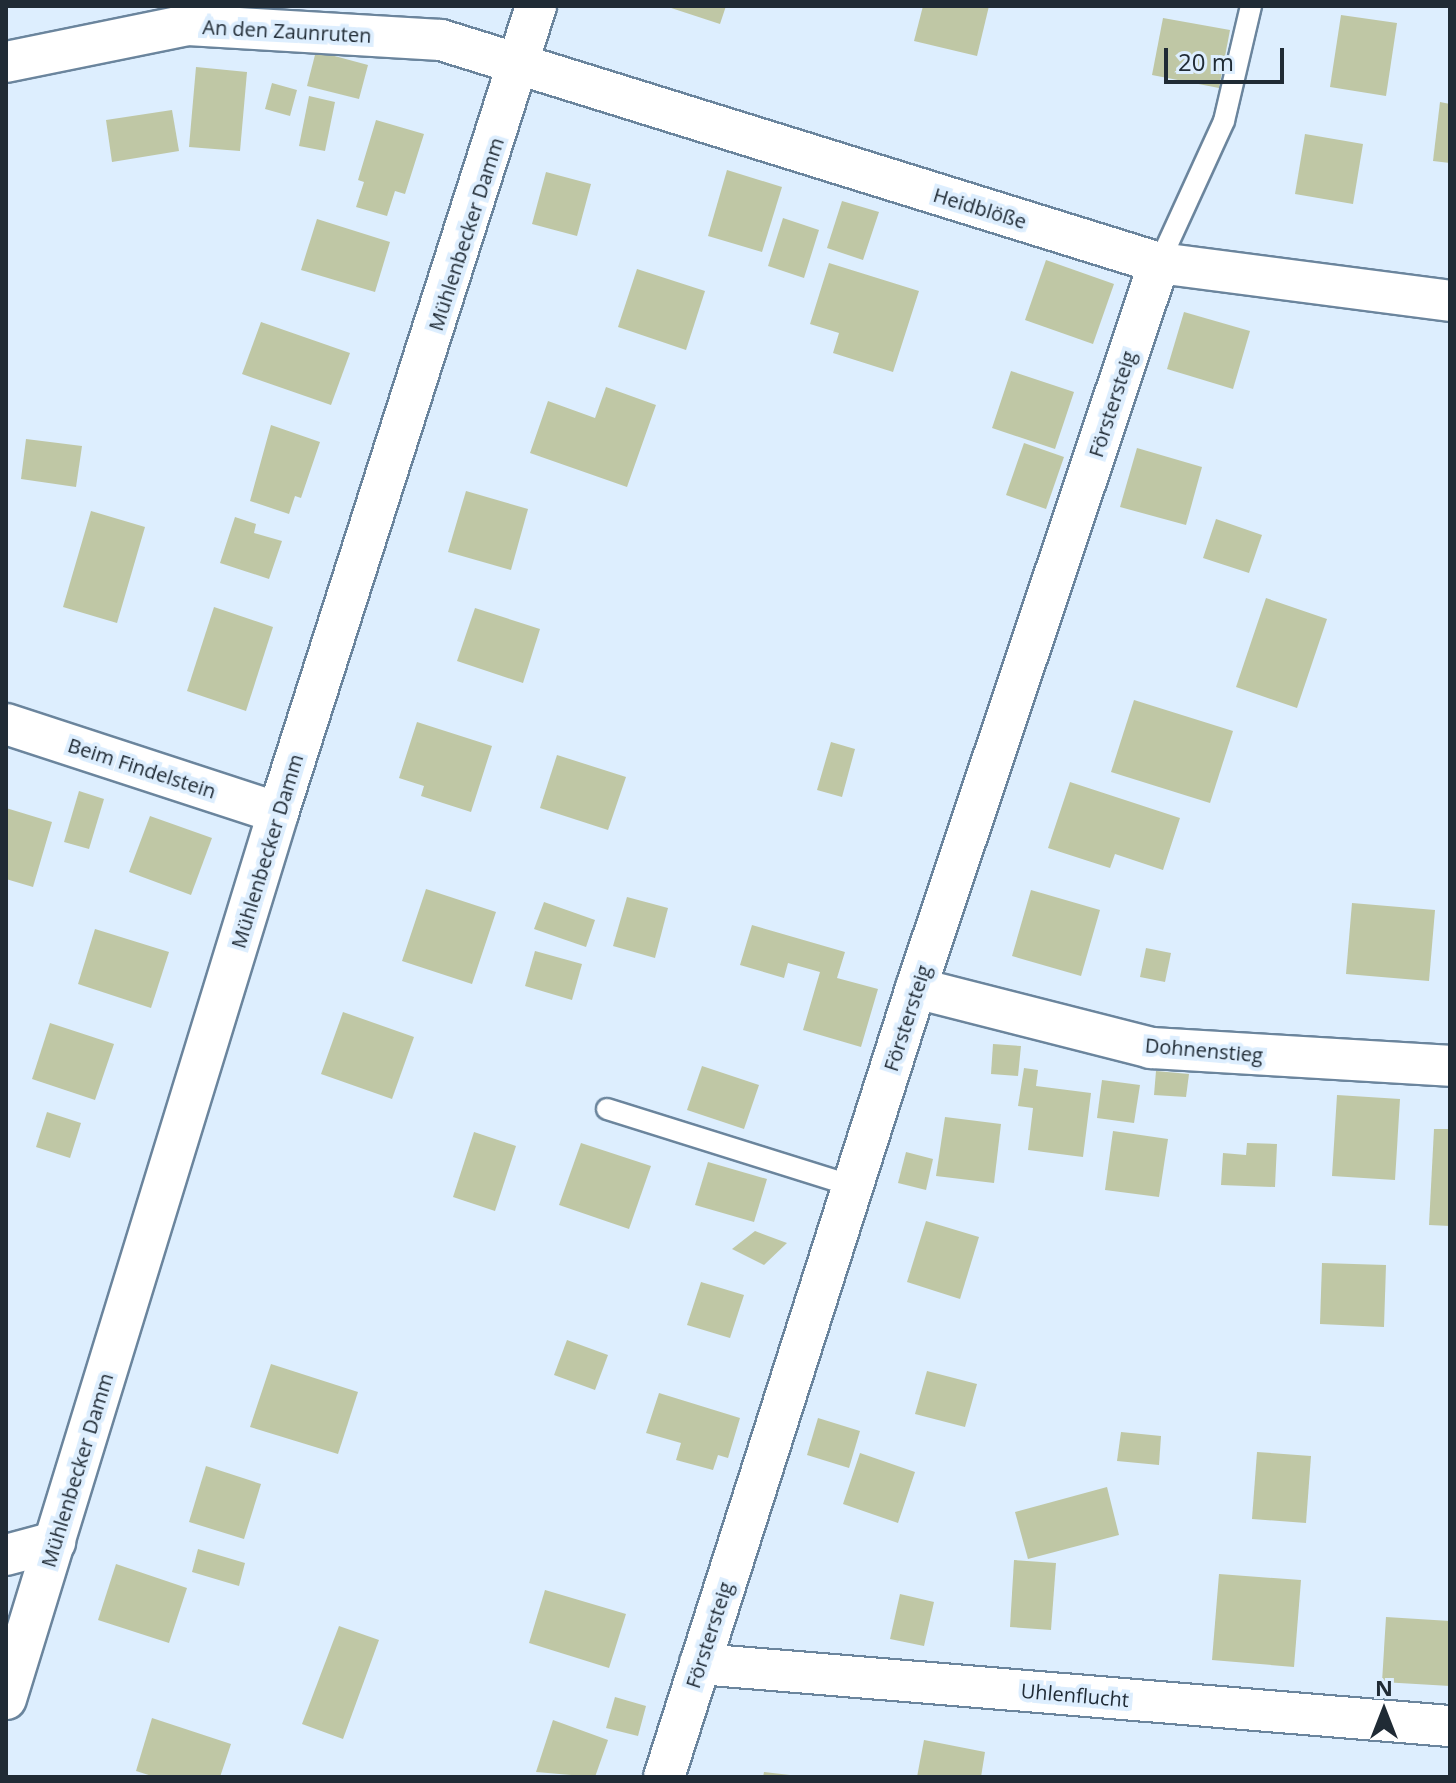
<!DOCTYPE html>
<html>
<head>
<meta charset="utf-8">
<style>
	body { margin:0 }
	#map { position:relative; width:1456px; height:1783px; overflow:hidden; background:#ddeefe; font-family:"Open Sans",sans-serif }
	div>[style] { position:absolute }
	.building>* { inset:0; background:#bfc7a5 }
	.roads { filter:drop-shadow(2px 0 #6b859d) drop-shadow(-2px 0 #6b859d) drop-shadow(0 2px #6b859d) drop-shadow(0 -2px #6b859d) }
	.lane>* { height:20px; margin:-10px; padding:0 10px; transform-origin:10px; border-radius:10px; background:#fff }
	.street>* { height:40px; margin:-20px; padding:0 20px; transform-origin:20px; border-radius:20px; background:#fff }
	span { translate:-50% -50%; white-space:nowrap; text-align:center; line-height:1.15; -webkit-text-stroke:8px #ddeefe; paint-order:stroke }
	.street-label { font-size:20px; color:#202b35 }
	.frame { position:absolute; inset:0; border:8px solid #202b35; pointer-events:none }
	.north { position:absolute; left:1344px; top:1671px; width:80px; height:80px; -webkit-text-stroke:6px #ddeefe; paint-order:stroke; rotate:0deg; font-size:22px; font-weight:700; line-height:32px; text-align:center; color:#202b35 }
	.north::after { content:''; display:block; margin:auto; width:28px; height:36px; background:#202b35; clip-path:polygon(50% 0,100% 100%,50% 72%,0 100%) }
	.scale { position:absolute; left:1164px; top:48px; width:120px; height:36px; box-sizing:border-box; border:4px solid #202b35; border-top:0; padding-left:10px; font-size:24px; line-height:28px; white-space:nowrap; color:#202b35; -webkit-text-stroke:6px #ddeefe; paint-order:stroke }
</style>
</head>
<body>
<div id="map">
	<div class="building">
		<i style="clip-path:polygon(665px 6px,726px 6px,720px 24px)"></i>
		<i style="clip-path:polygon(923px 6px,989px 6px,977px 56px,914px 41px)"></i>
		<i style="clip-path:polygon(1341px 15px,1397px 23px,1386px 96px,1330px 87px)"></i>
		<i style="clip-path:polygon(1163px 18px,1230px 30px,1219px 88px,1152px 75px)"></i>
		<i style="clip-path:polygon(316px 51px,368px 65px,359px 99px,307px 86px)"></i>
		<i style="clip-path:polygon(196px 67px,247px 72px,240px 151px,189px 147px)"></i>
		<i style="clip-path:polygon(272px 83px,297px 90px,290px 116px,265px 109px)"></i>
		<i style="clip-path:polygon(309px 96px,335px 102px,325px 151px,299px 146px)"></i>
		<i style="clip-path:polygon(1440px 102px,1450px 104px,1450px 163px,1433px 161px)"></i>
		<i style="clip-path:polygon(172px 110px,179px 151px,112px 162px,106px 120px)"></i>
		<i style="clip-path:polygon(376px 120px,424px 134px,405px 194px,395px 191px,387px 216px,356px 207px,364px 182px,358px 180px)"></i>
		<i style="clip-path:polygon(1305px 134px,1363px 144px,1353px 204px,1295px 194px)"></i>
		<i style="clip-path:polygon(727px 170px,782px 187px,762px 252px,708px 236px)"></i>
		<i style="clip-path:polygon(546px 172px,591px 184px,577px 236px,532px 224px)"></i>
		<i style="clip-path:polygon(842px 201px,879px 212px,863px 260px,827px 248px)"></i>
		<i style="clip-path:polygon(783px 218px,819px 230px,804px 278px,768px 266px)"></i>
		<i style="clip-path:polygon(317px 219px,390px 242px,375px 292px,301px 270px)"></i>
		<i style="clip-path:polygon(1046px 260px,1114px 284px,1093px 344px,1025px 320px)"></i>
		<i style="clip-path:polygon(829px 263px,919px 291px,893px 372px,833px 353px,839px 333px,810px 324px)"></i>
		<i style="clip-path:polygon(637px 269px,705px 291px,686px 350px,618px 327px)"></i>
		<i style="clip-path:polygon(1184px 312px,1250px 331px,1233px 389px,1167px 369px)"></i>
		<i style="clip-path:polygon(261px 322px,350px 353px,331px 405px,242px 374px)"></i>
		<i style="clip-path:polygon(1011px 371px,1074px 392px,1055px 449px,992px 428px)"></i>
		<i style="clip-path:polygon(606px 387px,656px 405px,627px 487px,530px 453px,548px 401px,595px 418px)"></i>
		<i style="clip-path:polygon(271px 425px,320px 442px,301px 498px,295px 496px,289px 514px,250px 501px)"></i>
		<i style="clip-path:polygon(26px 439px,82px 446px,76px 487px,21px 479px)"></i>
		<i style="clip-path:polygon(1024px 443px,1064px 457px,1046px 509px,1006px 495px)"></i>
		<i style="clip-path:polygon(1137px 448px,1202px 467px,1186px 525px,1120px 507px)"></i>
		<i style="clip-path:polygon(466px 491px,528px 509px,511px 570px,448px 552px)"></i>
		<i style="clip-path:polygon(91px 511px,145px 527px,117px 623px,63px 607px)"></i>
		<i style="clip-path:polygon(235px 517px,256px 524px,254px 533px,282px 541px,269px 579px,220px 563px)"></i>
		<i style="clip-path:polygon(1216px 519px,1262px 535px,1249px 573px,1203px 558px)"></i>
		<i style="clip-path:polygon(1266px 598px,1327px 619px,1297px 708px,1236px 687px)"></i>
		<i style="clip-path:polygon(214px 607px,273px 627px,246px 711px,187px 691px)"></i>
		<i style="clip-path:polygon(475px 608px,540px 629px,523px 683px,457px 661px)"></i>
		<i style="clip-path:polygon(1134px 700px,1233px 731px,1210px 803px,1111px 772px)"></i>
		<i style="clip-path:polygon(417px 722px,492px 746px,471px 812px,421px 796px,424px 786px,399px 778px)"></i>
		<i style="clip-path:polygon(831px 742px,855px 749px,842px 797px,817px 790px)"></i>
		<i style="clip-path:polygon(557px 755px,626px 777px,608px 830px,540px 808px)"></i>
		<i style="clip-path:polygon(1070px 782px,1180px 818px,1163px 870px,1115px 854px,1110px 868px,1048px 848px)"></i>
		<i style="clip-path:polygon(79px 791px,104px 799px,89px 849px,64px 842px)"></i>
		<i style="clip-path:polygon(6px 808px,52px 822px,33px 887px,6px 879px)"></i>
		<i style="clip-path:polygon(150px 816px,212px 838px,191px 895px,129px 872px)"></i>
		<i style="clip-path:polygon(426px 889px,496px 912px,472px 984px,402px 961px)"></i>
		<i style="clip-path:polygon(1031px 890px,1100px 910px,1081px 976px,1012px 956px)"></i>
		<i style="clip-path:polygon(627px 897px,668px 908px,655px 958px,613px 946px)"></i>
		<i style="clip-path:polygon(544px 902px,595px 920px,586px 947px,534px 929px)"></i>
		<i style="clip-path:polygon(1352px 903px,1435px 910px,1429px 981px,1346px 974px)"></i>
		<i style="clip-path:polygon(752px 925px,845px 952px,837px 978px,878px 989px,861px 1047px,803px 1030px,820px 972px,788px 963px,784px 978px,740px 965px)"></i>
		<i style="clip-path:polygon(95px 929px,169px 952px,151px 1008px,78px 984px)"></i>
		<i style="clip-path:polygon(1146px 948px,1171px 953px,1165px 982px,1140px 977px)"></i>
		<i style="clip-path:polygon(535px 951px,582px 964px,572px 1000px,525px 986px)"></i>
		<i style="clip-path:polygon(343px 1012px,414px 1037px,392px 1099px,321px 1074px)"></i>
		<i style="clip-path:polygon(50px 1023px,114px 1044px,95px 1100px,32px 1079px)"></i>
		<i style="clip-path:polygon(993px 1044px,1021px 1046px,1018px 1076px,991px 1074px)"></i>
		<i style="clip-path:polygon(702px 1066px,759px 1085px,744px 1129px,687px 1110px)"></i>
		<i style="clip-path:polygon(1024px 1068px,1038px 1070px,1036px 1086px,1091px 1093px,1083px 1157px,1028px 1150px,1033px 1108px,1018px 1106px)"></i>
		<i style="clip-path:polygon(1156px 1071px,1189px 1074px,1186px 1097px,1154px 1095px)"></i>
		<i style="clip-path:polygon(1102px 1080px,1140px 1085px,1134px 1123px,1097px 1118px)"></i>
		<i style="clip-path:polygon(1337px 1095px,1400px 1099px,1395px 1180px,1332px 1176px)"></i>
		<i style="clip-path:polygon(47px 1112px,81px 1123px,70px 1158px,36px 1147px)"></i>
		<i style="clip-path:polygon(945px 1117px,1001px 1124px,994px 1183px,936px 1176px)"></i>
		<i style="clip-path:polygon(1434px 1129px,1450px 1129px,1450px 1226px,1429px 1225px)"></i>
		<i style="clip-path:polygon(1113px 1131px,1168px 1139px,1159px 1197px,1105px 1190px)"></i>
		<i style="clip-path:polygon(474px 1132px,516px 1146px,495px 1211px,453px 1197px)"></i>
		<i style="clip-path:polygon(581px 1143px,651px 1166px,629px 1229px,559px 1205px)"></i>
		<i style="clip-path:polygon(1247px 1143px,1277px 1144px,1275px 1187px,1221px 1185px,1223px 1153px,1246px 1155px)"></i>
		<i style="clip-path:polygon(906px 1152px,933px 1159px,926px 1190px,898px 1183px)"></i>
		<i style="clip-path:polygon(708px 1162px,767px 1179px,754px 1222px,695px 1205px)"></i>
		<i style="clip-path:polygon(926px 1221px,979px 1237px,960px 1299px,907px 1282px)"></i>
		<i style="clip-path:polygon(755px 1231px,787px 1243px,764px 1265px,732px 1249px)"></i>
		<i style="clip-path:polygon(1322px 1263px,1386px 1265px,1384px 1327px,1320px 1324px)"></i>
		<i style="clip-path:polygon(701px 1282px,744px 1295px,730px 1338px,687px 1325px)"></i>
		<i style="clip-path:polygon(567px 1340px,608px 1355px,595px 1390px,554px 1375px)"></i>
		<i style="clip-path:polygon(271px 1364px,358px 1392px,338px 1454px,250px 1427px)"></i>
		<i style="clip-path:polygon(927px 1371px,977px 1384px,965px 1427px,915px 1414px)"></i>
		<i style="clip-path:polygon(659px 1393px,740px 1418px,728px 1458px,718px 1455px,713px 1470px,676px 1460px,681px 1443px,646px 1433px)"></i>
		<i style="clip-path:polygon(818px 1418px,860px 1431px,849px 1468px,807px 1455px)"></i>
		<i style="clip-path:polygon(1121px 1432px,1161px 1436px,1159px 1465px,1117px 1461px)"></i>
		<i style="clip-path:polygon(1257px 1452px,1311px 1456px,1306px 1523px,1252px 1519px)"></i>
		<i style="clip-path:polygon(860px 1453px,915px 1472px,898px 1523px,843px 1504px)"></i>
		<i style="clip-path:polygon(206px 1466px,261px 1484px,244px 1539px,189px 1522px)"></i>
		<i style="clip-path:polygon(1107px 1487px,1119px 1535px,1028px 1559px,1015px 1512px)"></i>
		<i style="clip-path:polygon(198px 1549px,245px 1563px,239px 1586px,192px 1572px)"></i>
		<i style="clip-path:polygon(1014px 1560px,1056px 1563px,1051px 1630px,1010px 1627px)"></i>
		<i style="clip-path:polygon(116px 1564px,187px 1588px,169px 1643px,98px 1620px)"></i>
		<i style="clip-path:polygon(1219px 1574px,1301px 1580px,1294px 1667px,1212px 1660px)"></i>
		<i style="clip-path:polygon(545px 1590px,626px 1614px,609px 1668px,529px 1643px)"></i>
		<i style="clip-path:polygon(900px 1594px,934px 1602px,924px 1646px,890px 1639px)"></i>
		<i style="clip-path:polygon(1386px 1617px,1450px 1621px,1450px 1686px,1382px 1682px)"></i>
		<i style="clip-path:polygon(339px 1626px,379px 1640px,343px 1739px,302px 1724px)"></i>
		<i style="clip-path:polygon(615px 1697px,646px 1706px,638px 1736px,606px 1728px)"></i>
		<i style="clip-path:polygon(152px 1718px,231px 1744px,220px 1777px,155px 1777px,136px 1771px)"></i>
		<i style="clip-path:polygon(553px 1720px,608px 1740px,595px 1777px,536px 1772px)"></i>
		<i style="clip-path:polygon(924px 1740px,985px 1752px,981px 1777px,917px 1777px)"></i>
		<i style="clip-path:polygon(764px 1772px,790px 1775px,790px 1777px,763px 1777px)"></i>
	</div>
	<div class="roads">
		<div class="lane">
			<i style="left:1159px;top:263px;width:156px;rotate:-65.4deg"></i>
			<i style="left:1224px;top:121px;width:118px;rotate:-76.8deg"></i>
			<i style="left:607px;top:1109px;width:258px;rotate:17.4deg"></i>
		</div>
		<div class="street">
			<i style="left:6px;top:62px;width:186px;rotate:-11.5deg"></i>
			<i style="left:188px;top:25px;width:253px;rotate:3.4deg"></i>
			<i style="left:441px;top:40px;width:752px;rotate:17.25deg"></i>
			<i style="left:1159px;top:263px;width:293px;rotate:7.4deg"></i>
			<i style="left:6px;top:724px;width:286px;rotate:18.1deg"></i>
			<i style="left:916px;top:988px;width:243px;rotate:14.3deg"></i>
			<i style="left:1151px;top:1048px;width:300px;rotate:3.4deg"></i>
			<i style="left:6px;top:1555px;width:51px;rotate:-14.9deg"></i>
			<i style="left:700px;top:1664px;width:753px;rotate:4.73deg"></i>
			<i style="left:6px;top:1699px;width:927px;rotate:-72.93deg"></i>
			<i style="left:278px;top:813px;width:847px;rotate:-72.27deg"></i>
			<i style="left:664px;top:1777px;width:828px;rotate:-72.29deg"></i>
			<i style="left:916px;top:988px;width:765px;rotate:-71.47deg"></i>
		</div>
	</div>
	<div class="street-label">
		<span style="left:287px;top:31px;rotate:3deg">An den Zaunruten</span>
		<span style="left:980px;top:208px;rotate:17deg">Heidblöße</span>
		<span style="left:466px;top:234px;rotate:-72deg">Mühlenbecker Damm</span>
		<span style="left:1112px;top:404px;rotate:-72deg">Förstersteig</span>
		<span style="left:142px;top:768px;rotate:18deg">Beim Findelstein</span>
		<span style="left:267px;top:851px;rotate:-73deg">Mühlenbecker Damm</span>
		<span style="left:907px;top:1018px;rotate:-72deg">Förstersteig</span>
		<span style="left:1204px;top:1050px;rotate:5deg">Dohnenstieg</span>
		<span style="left:77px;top:1470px;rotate:-73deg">Mühlenbecker Damm</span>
		<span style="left:709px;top:1635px;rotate:-72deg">Förstersteig</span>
		<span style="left:1075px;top:1695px;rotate:5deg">Uhlenflucht</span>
	</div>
	<div class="frame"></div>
	<div class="north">N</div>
	<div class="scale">20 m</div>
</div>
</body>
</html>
